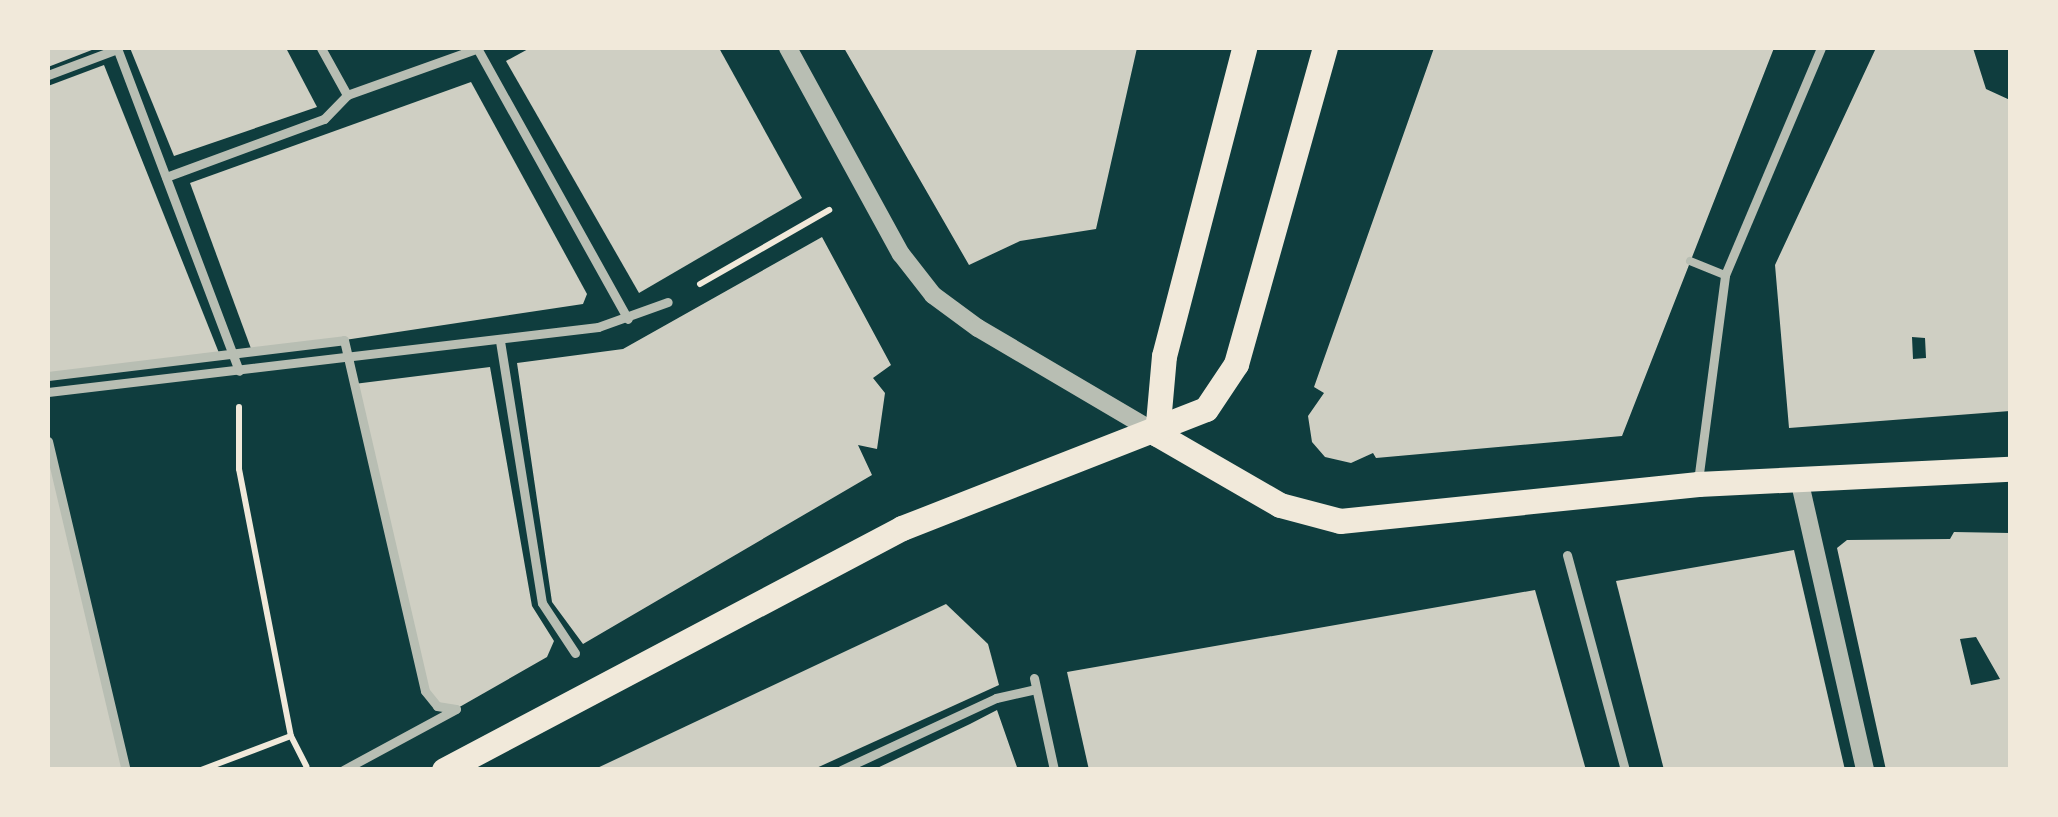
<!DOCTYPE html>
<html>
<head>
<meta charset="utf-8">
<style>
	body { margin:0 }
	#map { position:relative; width:2058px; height:817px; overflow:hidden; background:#0f3d3e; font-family:Quicksand,sans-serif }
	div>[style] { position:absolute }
	.building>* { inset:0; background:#cfcfc3 }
	.path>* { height:6px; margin:-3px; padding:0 3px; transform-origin:3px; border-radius:3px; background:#f1e9da }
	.service>* { height:8px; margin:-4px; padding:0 4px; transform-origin:4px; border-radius:4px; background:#b8beb3 }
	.pedestrian>* { height:9px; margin:-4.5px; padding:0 4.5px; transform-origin:4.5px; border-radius:4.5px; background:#b8beb3 }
	.tertiary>* { height:18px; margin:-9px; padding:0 9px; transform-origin:9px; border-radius:9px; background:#b8beb3 }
	.primary>* { height:25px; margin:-12.5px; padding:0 12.5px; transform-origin:12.5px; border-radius:12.5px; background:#f1e9da }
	span { translate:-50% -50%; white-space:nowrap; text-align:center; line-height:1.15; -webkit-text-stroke:10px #f1e9da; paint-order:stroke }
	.frame { position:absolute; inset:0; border:50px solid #f1e9da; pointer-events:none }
</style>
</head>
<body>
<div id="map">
	<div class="building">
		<i style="clip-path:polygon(48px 48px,97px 48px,48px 67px)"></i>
		<i style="clip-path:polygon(130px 48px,286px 48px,317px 107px,174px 156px)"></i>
		<i style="clip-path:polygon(530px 48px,719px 48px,802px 198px,639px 293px,506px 61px)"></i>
		<i style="clip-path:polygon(844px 48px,1137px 48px,1096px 229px,1020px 241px,969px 265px)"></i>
		<i style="clip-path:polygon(1434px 48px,1774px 48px,1622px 436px,1376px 458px,1373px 453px,1351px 463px,1325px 457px,1312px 442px,1308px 416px,1324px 393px,1314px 387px)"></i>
		<i style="clip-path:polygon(evenodd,1876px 48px,1973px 48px,1986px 89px,2010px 100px,2010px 411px,1789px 428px,1775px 265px,1876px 48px,1912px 337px,1925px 338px,1926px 358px,1913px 359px,1912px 337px)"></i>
		<i style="clip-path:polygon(104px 65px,219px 353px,48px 376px,48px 86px)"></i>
		<i style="clip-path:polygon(471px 82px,587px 294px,583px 304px,253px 354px,190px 183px)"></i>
		<i style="clip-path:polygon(822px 237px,891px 365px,873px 378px,885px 393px,877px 449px,858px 445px,872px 475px,583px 644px,552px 602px,517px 363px,623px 349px)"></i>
		<i style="clip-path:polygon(490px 367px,532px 606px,554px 641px,547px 657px,456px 709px,431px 703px,354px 384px)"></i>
		<i style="clip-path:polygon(48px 447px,126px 770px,48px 770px)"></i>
		<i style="clip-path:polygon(evenodd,1954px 532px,2010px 533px,2010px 770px,1886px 770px,1837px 548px,1847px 540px,1950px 539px,1954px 532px,1976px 637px,2000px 679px,1971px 685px,1960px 639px,1976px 637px)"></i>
		<i style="clip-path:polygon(1794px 550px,1845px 770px,1664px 770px,1616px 581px)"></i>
		<i style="clip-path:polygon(1535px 590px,1586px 770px,1089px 770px,1067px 672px)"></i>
		<i style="clip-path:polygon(946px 604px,988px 644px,999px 685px,812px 770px,593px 770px)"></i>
		<i style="clip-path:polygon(997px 710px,1018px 770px,873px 770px,970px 724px)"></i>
	</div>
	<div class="path">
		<i style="left:700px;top:284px;width:149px;rotate:-29.8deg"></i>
		<i style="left:239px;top:407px;width:62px;rotate:90deg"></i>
		<i style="left:239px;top:469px;width:272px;rotate:79deg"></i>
		<i style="left:291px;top:736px;width:34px;rotate:63deg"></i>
		<i style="left:201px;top:770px;width:96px;rotate:-20.7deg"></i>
	</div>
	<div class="service">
		<i style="left:1690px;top:261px;width:38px;rotate:22deg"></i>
	</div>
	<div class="pedestrian">
		<i style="left:117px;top:48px;width:345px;rotate:69.3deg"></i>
		<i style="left:321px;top:48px;width:54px;rotate:61deg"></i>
		<i style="left:477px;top:48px;width:310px;rotate:60.9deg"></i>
		<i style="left:48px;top:75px;width:74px;rotate:-20.6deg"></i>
		<i style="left:166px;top:177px;width:168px;rotate:-20.2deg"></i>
		<i style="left:324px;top:119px;width:33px;rotate:-46deg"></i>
		<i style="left:347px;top:95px;width:139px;rotate:-19.7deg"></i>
		<i style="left:500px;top:341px;width:265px;rotate:80.9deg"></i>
		<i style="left:48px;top:376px;width:298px;rotate:-6.9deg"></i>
		<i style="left:344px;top:340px;width:360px;rotate:77deg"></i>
		<i style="left:425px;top:691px;width:19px;rotate:51deg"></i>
		<i style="left:437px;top:706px;width:19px;rotate:9deg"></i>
		<i style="left:456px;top:709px;width:128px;rotate:151.6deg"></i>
		<i style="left:48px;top:392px;width:554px;rotate:-6.74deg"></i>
		<i style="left:598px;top:327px;width:74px;rotate:-19.7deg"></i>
		<i style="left:48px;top:441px;width:338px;rotate:76.7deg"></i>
		<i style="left:1698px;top:481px;width:208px;rotate:-82.5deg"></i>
		<i style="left:1725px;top:275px;width:246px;rotate:-67.1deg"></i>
		<i style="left:1567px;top:555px;width:223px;rotate:74.9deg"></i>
		<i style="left:542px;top:603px;width:60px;rotate:56.6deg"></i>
		<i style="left:1034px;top:678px;width:94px;rotate:77.7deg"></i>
		<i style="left:841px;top:770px;width:171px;rotate:-24.9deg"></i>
		<i style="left:996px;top:698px;width:41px;rotate:-12.7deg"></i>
	</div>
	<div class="tertiary">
		<i style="left:788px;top:48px;width:235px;rotate:61.3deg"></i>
		<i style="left:901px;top:254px;width:52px;rotate:52deg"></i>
		<i style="left:933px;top:295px;width:56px;rotate:36.3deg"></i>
		<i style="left:978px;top:328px;width:207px;rotate:30.5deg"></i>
		<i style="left:1799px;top:479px;width:298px;rotate:77.2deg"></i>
	</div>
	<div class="primary">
		<i style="left:1157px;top:434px;width:142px;rotate:30deg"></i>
		<i style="left:1280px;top:505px;width:62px;rotate:14.9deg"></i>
		<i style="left:1340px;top:521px;width:360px;rotate:-5.9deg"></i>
		<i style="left:1698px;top:484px;width:312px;rotate:-2.8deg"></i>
		<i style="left:1157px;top:434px;width:78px;rotate:-84.9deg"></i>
		<i style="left:1164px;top:356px;width:318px;rotate:-75.4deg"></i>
		<i style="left:444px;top:770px;width:518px;rotate:-27.85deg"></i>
		<i style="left:902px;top:528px;width:326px;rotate:-21.4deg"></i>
		<i style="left:1206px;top:409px;width:54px;rotate:-56.3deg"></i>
		<i style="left:1236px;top:364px;width:328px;rotate:-74.3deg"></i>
	</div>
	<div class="frame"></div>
</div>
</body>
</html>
